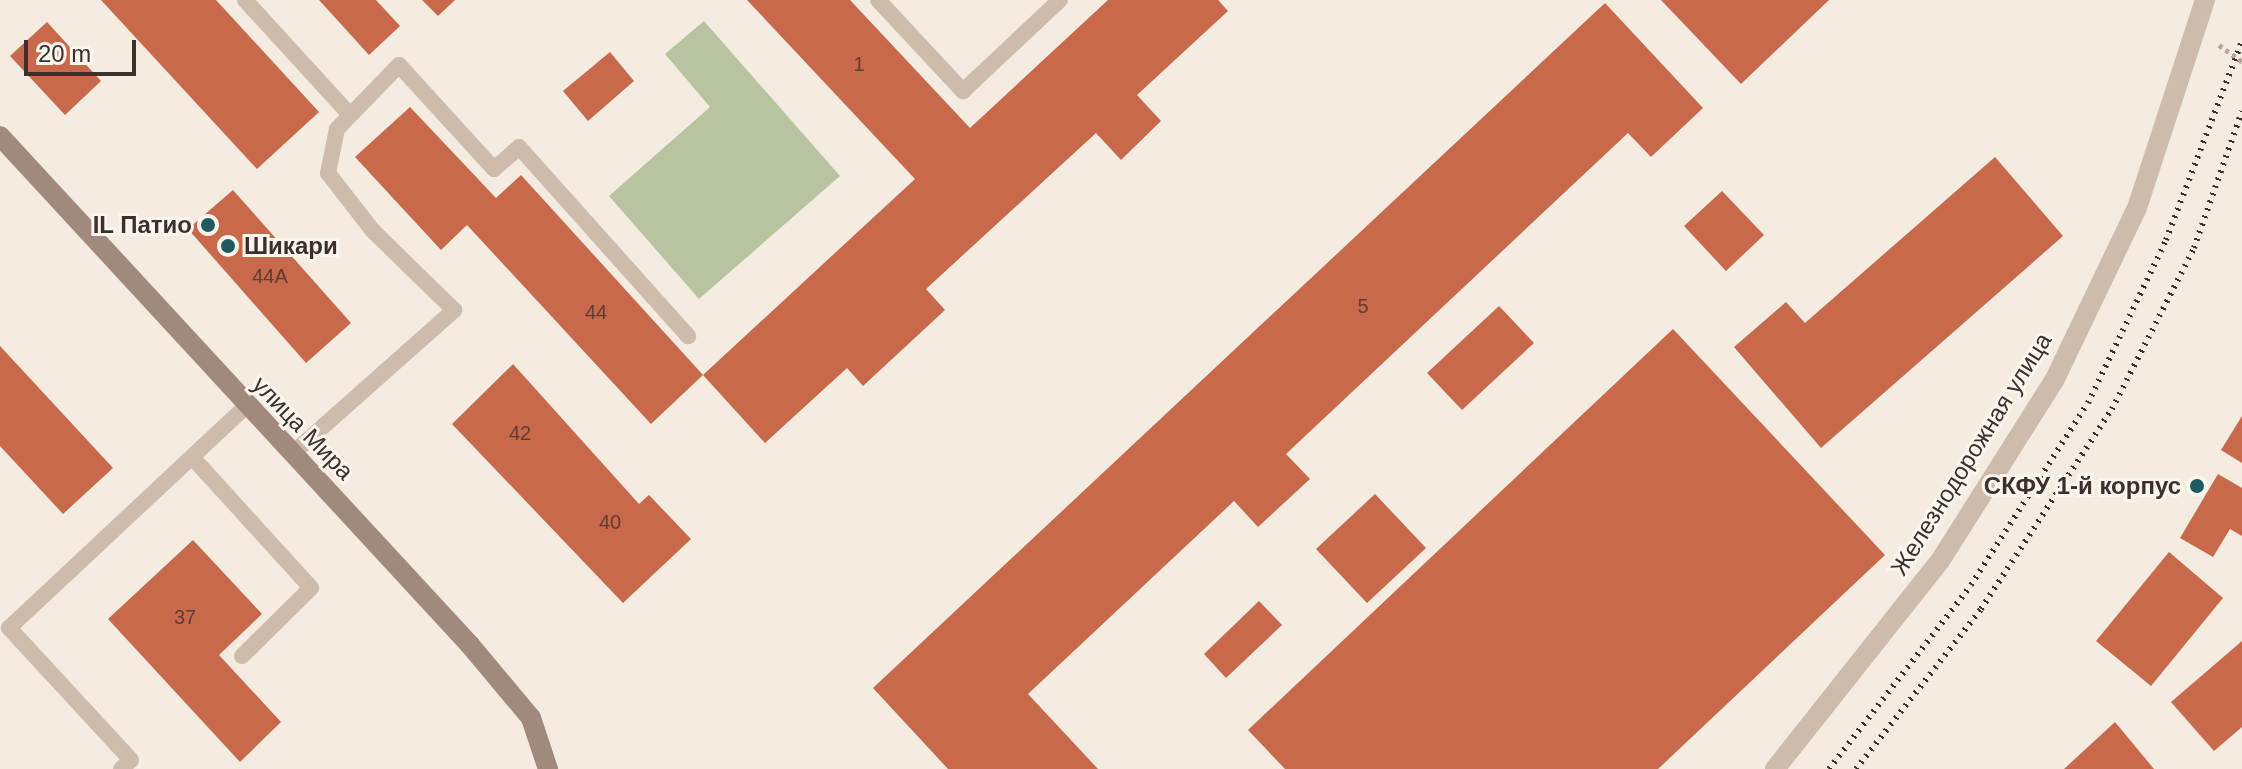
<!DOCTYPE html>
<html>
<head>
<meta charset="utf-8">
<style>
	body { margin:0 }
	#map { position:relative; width:2242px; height:769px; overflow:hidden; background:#f4ebe1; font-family:Helvetica,sans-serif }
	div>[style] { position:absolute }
	.green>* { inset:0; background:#b8c4a0 }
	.building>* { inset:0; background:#c8694b }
	.path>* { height:5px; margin-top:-2.5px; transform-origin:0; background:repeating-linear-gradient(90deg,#b9a596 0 4px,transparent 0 8px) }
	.lane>* { height:16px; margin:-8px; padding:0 8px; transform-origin:8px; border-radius:8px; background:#cdbbac }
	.street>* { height:20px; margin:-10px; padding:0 10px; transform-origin:10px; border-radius:10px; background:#cdbbac }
	.secondary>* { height:20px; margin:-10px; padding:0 10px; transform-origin:10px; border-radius:10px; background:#a18a7d }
	.rail>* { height:6px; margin-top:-3px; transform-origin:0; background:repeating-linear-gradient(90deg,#3b302b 0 2px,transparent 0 8px) }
	.dots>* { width:22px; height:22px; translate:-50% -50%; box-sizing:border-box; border:4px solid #fbf5ee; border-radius:50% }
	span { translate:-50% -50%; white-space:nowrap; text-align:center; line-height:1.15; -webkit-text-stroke:6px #fbf5ee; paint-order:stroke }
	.number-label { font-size:20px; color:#5e3e33 }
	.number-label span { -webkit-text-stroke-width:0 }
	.poi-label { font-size:24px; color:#3b302b; font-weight:700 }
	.right { translate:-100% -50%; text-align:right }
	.left { translate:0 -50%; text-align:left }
	.street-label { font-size:24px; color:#3b302b }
	.scale { position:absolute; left:24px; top:40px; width:112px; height:36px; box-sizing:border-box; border:4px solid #3b302b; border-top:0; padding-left:10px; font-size:24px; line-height:28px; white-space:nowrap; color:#3b302b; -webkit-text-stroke:6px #fbf5ee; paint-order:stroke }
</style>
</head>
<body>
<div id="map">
	<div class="green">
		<i style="clip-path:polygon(704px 21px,840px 176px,699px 299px,609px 196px,710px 107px,665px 54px)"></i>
	</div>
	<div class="building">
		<i style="clip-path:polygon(101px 0,216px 0,319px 112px,257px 169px)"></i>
		<i style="clip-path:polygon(319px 0,376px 0,400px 26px,369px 55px)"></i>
		<i style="clip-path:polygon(422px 0,455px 0,438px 16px)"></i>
		<i style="clip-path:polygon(747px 0,850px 0,970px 128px,1108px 0,1218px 0,1228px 11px,1137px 95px,1161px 121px,1121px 160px,1096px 133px,926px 289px,945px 310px,863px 386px,847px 368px,765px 443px,703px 375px,651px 424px,467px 225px,441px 250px,355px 157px,410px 107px,496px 198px,521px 175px,703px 375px,915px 179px)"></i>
		<i style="clip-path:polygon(1661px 0,1829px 0,1741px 84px)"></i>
		<i style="clip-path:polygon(1605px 3px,1703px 108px,1651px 157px,1628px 133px,1286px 454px,1310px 479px,1258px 527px,1234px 501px,1028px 694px,1098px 769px,948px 769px,873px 688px)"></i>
		<i style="clip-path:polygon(47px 22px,101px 81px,65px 115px,10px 56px)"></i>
		<i style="clip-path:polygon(610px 52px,634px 81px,588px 121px,563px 91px)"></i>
		<i style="clip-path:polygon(1995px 157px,2063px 236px,1821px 448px,1734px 347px,1786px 302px,1805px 323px)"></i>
		<i style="clip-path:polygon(233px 190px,351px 323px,306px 363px,188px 229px)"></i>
		<i style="clip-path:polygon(1722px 191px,1764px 235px,1726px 271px,1684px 226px)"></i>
		<i style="clip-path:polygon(1499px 306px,1534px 343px,1462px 410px,1427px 373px)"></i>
		<i style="clip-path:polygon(1673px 329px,1885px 555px,1658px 769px,1285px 769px,1248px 730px)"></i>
		<i style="clip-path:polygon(0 346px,113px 468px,63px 514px,0 446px)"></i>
		<i style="clip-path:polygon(513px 364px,639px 504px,649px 495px,691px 539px,623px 603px,452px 424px)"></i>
		<i style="clip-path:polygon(2242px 416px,2242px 463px,2221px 450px)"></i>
		<i style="clip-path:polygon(2218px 474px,2242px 488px,2242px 536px,2230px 529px,2213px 557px,2180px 538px)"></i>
		<i style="clip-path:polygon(1375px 494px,1426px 548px,1367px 603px,1316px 549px)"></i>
		<i style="clip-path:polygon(193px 540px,262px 614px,219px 655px,281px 722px,240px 762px,108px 619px)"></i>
		<i style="clip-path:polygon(2169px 552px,2223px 598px,2151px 686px,2096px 641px)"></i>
		<i style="clip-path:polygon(1259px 601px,1282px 625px,1226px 678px,1204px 654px)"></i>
		<i style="clip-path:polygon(2242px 641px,2242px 727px,2214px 751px,2171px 702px)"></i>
		<i style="clip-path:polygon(2115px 722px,2154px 769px,2064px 769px)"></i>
	</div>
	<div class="path">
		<i style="left:2219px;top:45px;width:29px;rotate:36deg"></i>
	</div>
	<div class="lane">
		<i style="left:245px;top:0;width:156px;rotate:47.6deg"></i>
		<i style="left:878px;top:0;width:125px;rotate:47deg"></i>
		<i style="left:963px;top:91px;width:133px;rotate:-43.2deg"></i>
		<i style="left:292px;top:454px;width:217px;rotate:-41.6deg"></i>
		<i style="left:454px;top:310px;width:113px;rotate:-135.7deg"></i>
		<i style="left:373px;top:231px;width:73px;rotate:-127.8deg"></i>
		<i style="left:328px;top:173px;width:45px;rotate:-78.4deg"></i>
		<i style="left:337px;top:129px;width:89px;rotate:-45.9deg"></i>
		<i style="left:399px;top:65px;width:141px;rotate:47.6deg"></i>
		<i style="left:494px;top:169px;width:33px;rotate:-41deg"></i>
		<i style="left:519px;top:147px;width:254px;rotate:48.2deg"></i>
		<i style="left:192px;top:457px;width:177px;rotate:47.7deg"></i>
		<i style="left:311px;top:588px;width:97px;rotate:135.4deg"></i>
		<i style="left:121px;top:769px;width:13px;rotate:-42deg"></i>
		<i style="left:131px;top:760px;width:180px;rotate:-132.7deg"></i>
		<i style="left:9px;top:628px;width:323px;rotate:-43.1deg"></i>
	</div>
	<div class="street">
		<i style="left:1775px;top:769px;width:265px;rotate:-51.6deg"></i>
		<i style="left:1940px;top:561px;width:213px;rotate:-57.7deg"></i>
		<i style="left:2054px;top:381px;width:192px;rotate:-64.4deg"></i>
		<i style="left:2137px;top:208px;width:219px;rotate:-71.9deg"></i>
	</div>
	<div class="secondary">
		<i style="left:0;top:136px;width:693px;rotate:47.28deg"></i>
		<i style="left:470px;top:645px;width:95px;rotate:50.1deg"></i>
		<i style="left:531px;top:718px;width:54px;rotate:71.6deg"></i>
	</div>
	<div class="rail">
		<i style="left:1829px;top:769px;width:232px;rotate:-52.3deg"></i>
		<i style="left:1971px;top:585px;width:216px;rotate:-57.3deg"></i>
		<i style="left:2088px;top:403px;width:181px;rotate:-64.4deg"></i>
		<i style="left:2166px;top:240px;width:213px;rotate:-69.1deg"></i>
		<i style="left:1856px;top:769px;width:203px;rotate:-52deg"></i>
		<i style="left:1981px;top:609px;width:239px;rotate:-56.8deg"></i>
		<i style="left:2112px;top:409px;width:181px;rotate:-63deg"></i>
		<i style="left:2194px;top:248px;width:145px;rotate:-70.7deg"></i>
	</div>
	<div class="dots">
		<i style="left:208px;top:225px;background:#1f5a5e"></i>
		<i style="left:228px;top:246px;background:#1f5a5e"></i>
		<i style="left:2197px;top:486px;background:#1f5a5e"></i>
	</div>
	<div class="number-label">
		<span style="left:859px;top:64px">1</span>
		<span style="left:270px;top:276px">44А</span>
		<span style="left:1363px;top:306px">5</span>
		<span style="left:596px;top:312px">44</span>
		<span style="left:520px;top:433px">42</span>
		<span style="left:610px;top:522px">40</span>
		<span style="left:185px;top:617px">37</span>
	</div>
	<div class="poi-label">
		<span class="right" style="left:192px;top:225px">IL Патио</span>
		<span class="left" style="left:244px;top:246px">Шикари</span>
		<span class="right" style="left:2181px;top:486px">СКФУ 1-й корпус</span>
	</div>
	<div class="street-label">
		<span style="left:303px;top:428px;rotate:46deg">улица Мира</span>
		<span style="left:1971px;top:454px;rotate:-58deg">Железнодорожная улица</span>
	</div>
	<div class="scale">20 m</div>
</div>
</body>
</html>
